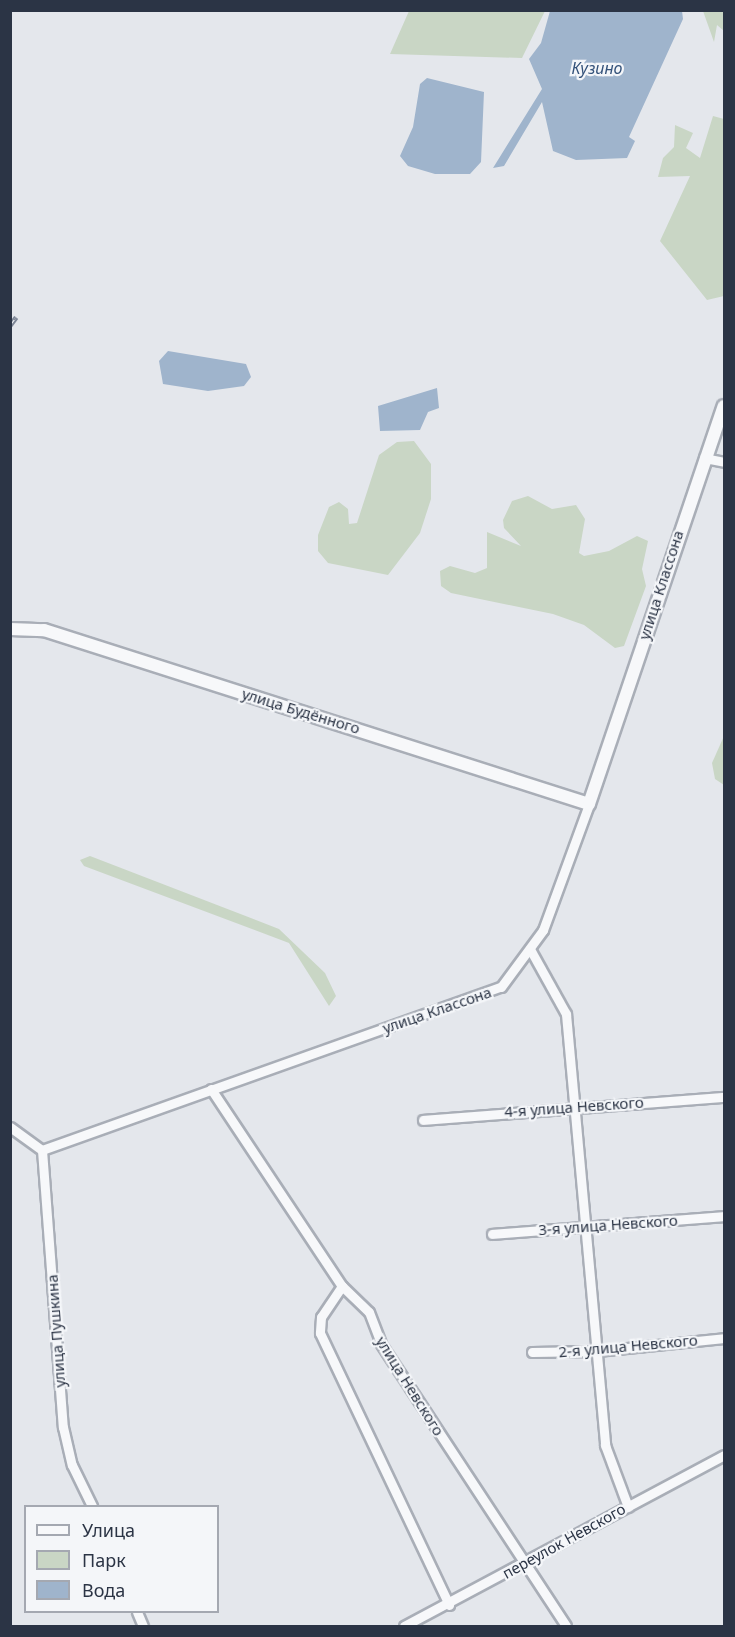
<!DOCTYPE html>
<html>
<head>
<meta charset="utf-8">
<style>
	body { margin:0 }
	#map { position:relative; width:735px; height:1637px; overflow:hidden; background:#e4e7ec; font-family:"Noto Sans",sans-serif }
	div>[style] { position:absolute }
	.green>* { inset:0; background:#c9d6c5 }
	.water>* { inset:0; background:#9fb4cc }
	.roads { filter:drop-shadow(2px 0 #a9aeb7) drop-shadow(-2px 0 #a9aeb7) drop-shadow(0 2px #a9aeb7) drop-shadow(0 -2px #a9aeb7) }
	.minor>* { height:9px; margin:-4.5px; padding:0 4.5px; transform-origin:4.5px; border-radius:4.5px; background:#f7f8fa }
	.tertiary>* { height:12px; margin:-6px; padding:0 6px; transform-origin:6px; border-radius:6px; background:#f7f8fa }
	.rail>* { height:4.5px; margin-top:-2.25px; transform-origin:0; background:repeating-linear-gradient(90deg,#f4f6f9 0 7px,#7d8696 0 14px); box-sizing:border-box; border-block:2px solid #7d8696 }
	span { translate:-50% -50%; white-space:nowrap; text-align:center; line-height:1.15; -webkit-text-stroke:4.5px #f4f6f9; paint-order:stroke }
	.street-label { font-size:15px; color:#2b3445 }
	.water-label { font-size:16px; color:#34527a; font-style:italic }
	.frame { position:absolute; inset:0; border:12px solid #2b3445; pointer-events:none }
	.legend { position:absolute; left:24px; top:1505px; width:195px; height:108px; box-sizing:border-box; background:#f4f6f9; border:2px solid #a4a8b1; margin:0; padding:8px 10px; list-style:none; font-size:18px; color:#2b3445 }
	.legend li { display:flex; align-items:center; gap:12px; height:30px }
	.legend b { width:30px; border:2px solid #a4a8b1 }
</style>
</head>
<body>
<div id="map">
	<div class="green">
		<i style="clip-path:polygon(409px 11px,409px 10px,545px 11px,522px 58px,390px 54px)"></i>
		<i style="clip-path:polygon(703px 11px,724px 11px,724px 31px,717px 25px,714px 42px)"></i>
		<i style="clip-path:polygon(713px 116px,724px 119px,724px 296px,707px 300px,660px 241px,690px 176px,658px 177px,663px 158px,674px 147px,675px 125px,693px 133px,686px 148px,700px 158px)"></i>
		<i style="clip-path:polygon(414px 441px,431px 464px,431px 499px,420px 533px,388px 575px,328px 563px,318px 551px,318px 535px,329px 507px,339px 502px,348px 509px,349px 524px,357px 523px,379px 455px,397px 442px)"></i>
		<i style="clip-path:polygon(528px 496px,552px 509px,576px 505px,585px 519px,579px 553px,584px 556px,609px 551px,637px 536px,648px 541px,642px 569px,646px 586px,624px 646px,615px 648px,584px 625px,553px 614px,451px 593px,441px 586px,440px 571px,450px 566px,475px 573px,487px 568px,487px 532px,521px 546px,504px 528px,503px 520px,512px 501px)"></i>
		<i style="clip-path:polygon(724px 736px,724px 785px,715px 779px,712px 763px)"></i>
		<i style="clip-path:polygon(90px 856px,279px 929px,325px 973px,336px 996px,329px 1006px,289px 943px,84px 866px,80px 860px)"></i>
	</div>
	<div class="water">
		<i style="clip-path:polygon(550px 11px,682px 11px,683px 19px,629px 137px,635px 141px,627px 158px,576px 160px,553px 151px,542px 102px,504px 166px,493px 168px,542px 89px,529px 59px,541px 43px)"></i>
		<i style="clip-path:polygon(427px 78px,484px 92px,481px 162px,470px 174px,435px 174px,408px 166px,400px 156px,413px 127px,420px 84px)"></i>
		<i style="clip-path:polygon(168px 351px,246px 364px,251px 377px,244px 386px,208px 391px,163px 384px,159px 361px)"></i>
		<i style="clip-path:polygon(437px 388px,439px 408px,428px 412px,420px 430px,380px 431px,378px 406px)"></i>
	</div>
	<div class="roads">
		<div class="minor">
			<i style="left:704px;top:458px;width:20px;rotate:11deg"></i>
			<i style="left:530px;top:949px;width:74px;rotate:61deg"></i>
			<i style="left:566px;top:1014px;width:433px;rotate:84.8deg"></i>
			<i style="left:605px;top:1445px;width:66px;rotate:69.6deg"></i>
			<i style="left:211px;top:1089px;width:237px;rotate:56.4deg"></i>
			<i style="left:342px;top:1286px;width:37px;rotate:44deg"></i>
			<i style="left:369px;top:1312px;width:34px;rotate:69deg"></i>
			<i style="left:381px;top:1344px;width:337px;rotate:56.7deg"></i>
			<i style="left:423px;top:1120px;width:302px;rotate:-4.4deg"></i>
			<i style="left:10px;top:1127px;width:39px;rotate:36deg"></i>
			<i style="left:42px;top:1150px;width:487px;rotate:-19.6deg"></i>
			<i style="left:501px;top:987px;width:71px;rotate:-53.6deg"></i>
			<i style="left:543px;top:930px;width:134px;rotate:-69.9deg"></i>
			<i style="left:42px;top:1150px;width:278px;rotate:85.7deg"></i>
			<i style="left:63px;top:1427px;width:39px;rotate:77deg"></i>
			<i style="left:72px;top:1465px;width:46px;rotate:64deg"></i>
			<i style="left:492px;top:1234px;width:233px;rotate:-4.4deg"></i>
			<i style="left:342px;top:1286px;width:37px;rotate:124deg"></i>
			<i style="left:321px;top:1317px;width:16px;rotate:94deg"></i>
			<i style="left:320px;top:1333px;width:301px;rotate:64.6deg"></i>
			<i style="left:532px;top:1352px;width:65px;rotate:-0.9deg"></i>
			<i style="left:597px;top:1351px;width:128px;rotate:-5.8deg"></i>
			<i style="left:137px;top:1612px;width:15px;rotate:67deg"></i>
			<i style="left:404px;top:1626px;width:363px;rotate:-28.1deg"></i>
		</div>
		<div class="tertiary">
			<i style="left:10px;top:629px;width:34px;rotate:2deg"></i>
			<i style="left:44px;top:630px;width:572px;rotate:17.71deg"></i>
			<i style="left:589px;top:804px;width:420px;rotate:-71.3deg"></i>
		</div>
	</div>
	<div class="rail">
		<i style="left:10px;top:325px;width:10px;rotate:-53deg"></i>
	</div>
	<div class="street-label">
		<span style="left:661px;top:585px;rotate:-72deg">улица Классона</span>
		<span style="left:301px;top:711px;rotate:17deg">улица Будённого</span>
		<span style="left:437px;top:1010px;rotate:-19deg">улица Классона</span>
		<span style="left:574px;top:1107px;rotate:-4deg">4-я улица Невского</span>
		<span style="left:608px;top:1225px;rotate:-4deg">3-я улица Невского</span>
		<span style="left:56px;top:1331px;rotate:-94deg">улица Пушкина</span>
		<span style="left:628px;top:1346px;rotate:-5deg">2-я улица Невского</span>
		<span style="left:410px;top:1386px;rotate:58deg">улица Невского</span>
		<span style="left:564px;top:1541px;rotate:-29deg">переулок Невского</span>
	</div>
	<div class="water-label">
		<span style="left:597px;top:68px">Кузино</span>
	</div>
	<div class="frame"></div>
	<ul class="legend">
	<li><b style="height:8px;background:#f7f8fa"></b>Улица</li>
	<li><b style="height:16px;background:#c9d6c5"></b>Парк</li>
	<li><b style="height:16px;background:#9fb4cc"></b>Вода</li>
	</ul>
</div>
</body>
</html>
